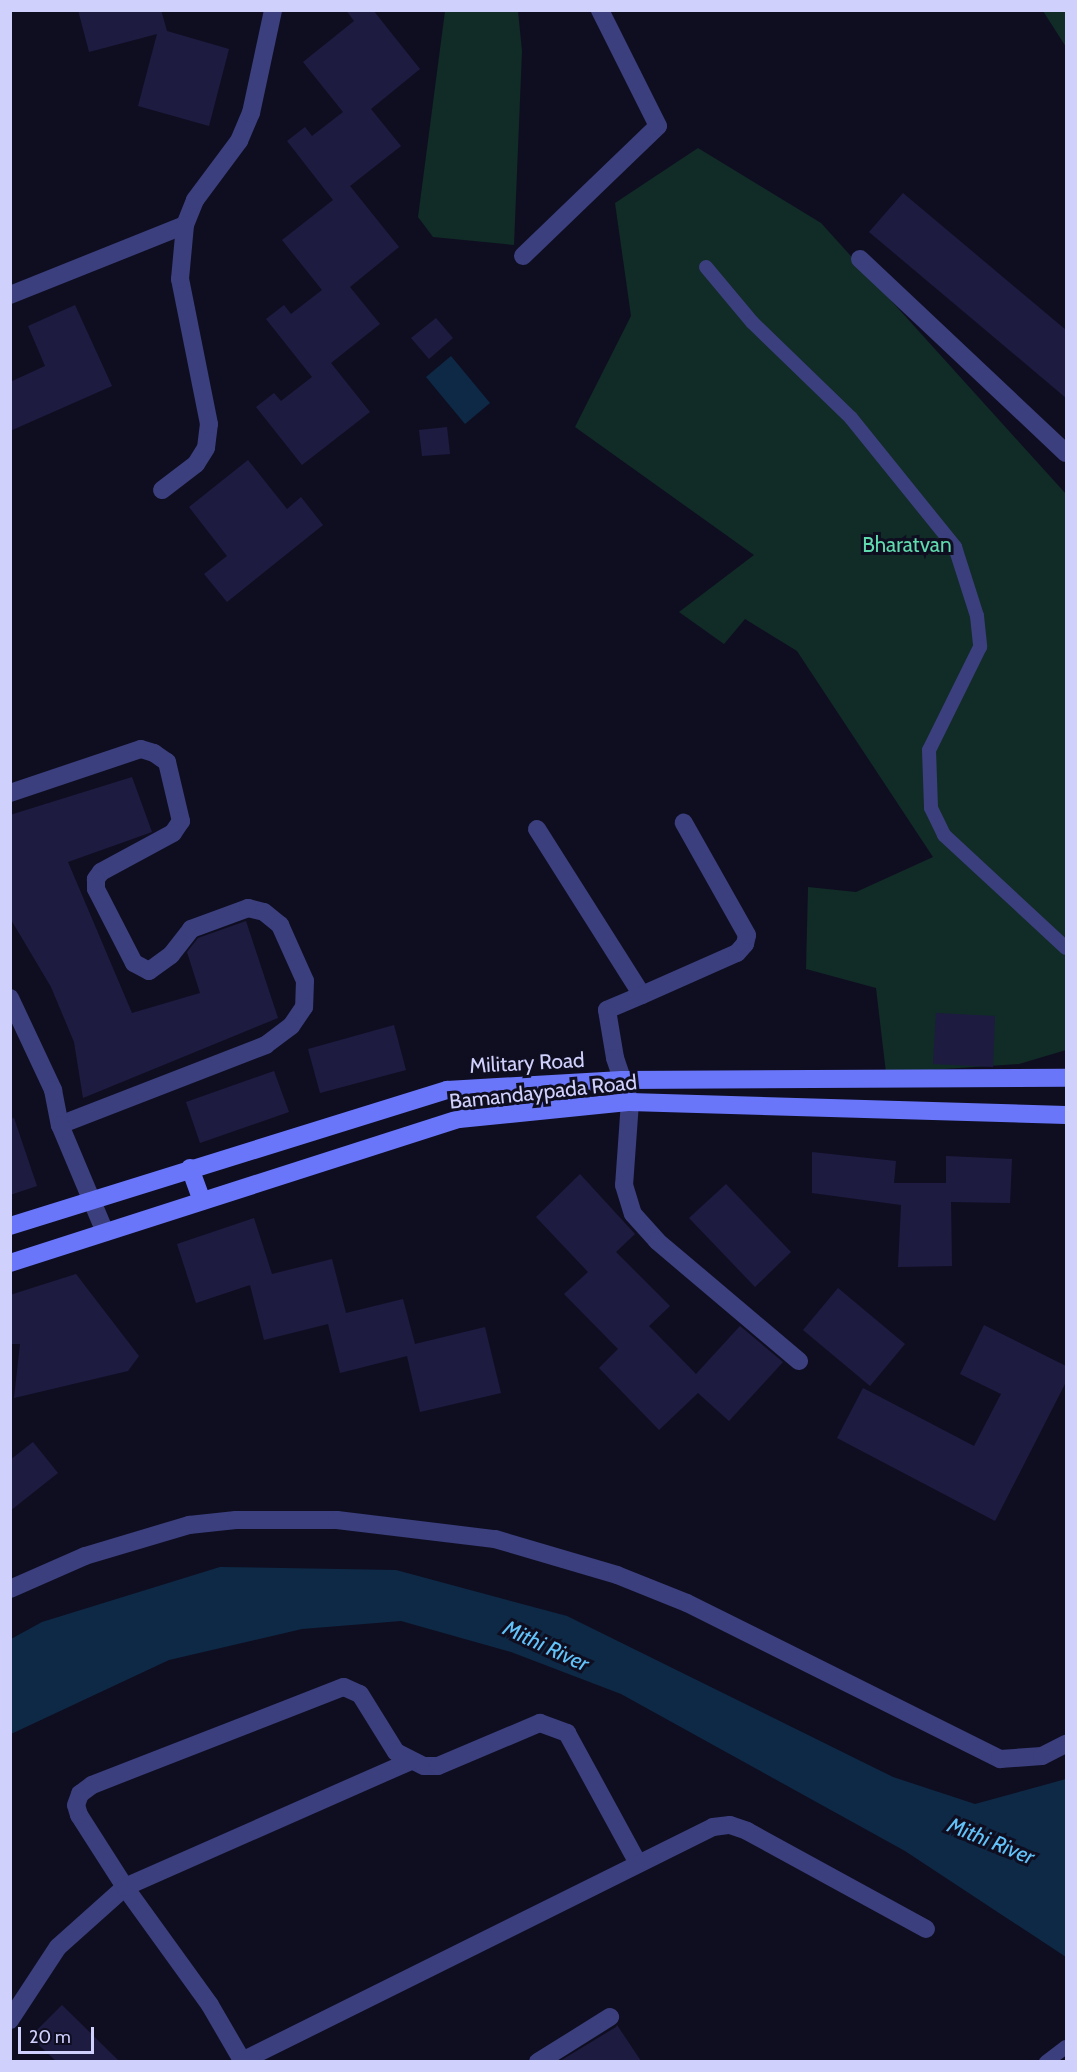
<!DOCTYPE html>
<html>
<head>
<meta charset="utf-8">
<style>
	body { margin:0 }
	#map { position:relative; width:1077px; height:2072px; overflow:hidden; background:#0f0e21; font-family:Cabin,sans-serif }
	div>[style] { position:absolute }
	.green>* { inset:0; background:#112b27 }
	.water>* { inset:0; background:#0e2945 }
	.building>* { inset:0; background:#1e1b41 }
	.lane>* { height:14px; margin:-7px; padding:0 7px; transform-origin:7px; border-radius:7px; background:#3b3f7e }
	.street>* { height:18px; margin:-9px; padding:0 9px; transform-origin:9px; border-radius:9px; background:#3b3f7e }
	.secondary>* { height:18px; margin:-9px; padding:0 9px; transform-origin:9px; border-radius:9px; background:#6a76fa }
	span { translate:-50% -50%; white-space:nowrap; text-align:center; line-height:1.15; -webkit-text-stroke:6px #0f0e21; paint-order:stroke }
	.park-label { font-size:21px; color:#5fdbae }
	.street-label { font-size:21px; color:#d0d0fd }
	.water-label { font-size:22px; color:#62c3fa; font-style:italic }
	.frame { position:absolute; inset:0; border:12px solid #d0d0fd; pointer-events:none }
	.scale { position:absolute; left:18px; top:2027px; width:76px; height:27px; box-sizing:border-box; border:3px solid #d0d0fd; border-top:0; padding-left:8px; font-size:18px; line-height:21px; white-space:nowrap; color:#d0d0fd; -webkit-text-stroke:4px #0f0e21; paint-order:stroke }
</style>
</head>
<body>
<div id="map">
	<div class="green">
		<i style="clip-path:polygon(445px 11px,518px 11px,522px 51px,514px 245px,433px 237px,418px 217px)"></i>
		<i style="clip-path:polygon(1043px 11px,1066px 11px,1066px 47px)"></i>
		<i style="clip-path:polygon(698px 148px,821px 223px,1066px 494px,1066px 1050px,1019px 1064px,886px 1073px,876px 988px,806px 969px,808px 887px,856px 892px,933px 857px,797px 651px,745px 619px,724px 644px,679px 612px,754px 555px,575px 427px,631px 316px,615px 203px)"></i>
	</div>
	<div class="water">
		<i style="clip-path:polygon(451px 356px,490px 403px,465px 424px,426px 377px)"></i>
		<i style="clip-path:polygon(220px 1567px,396px 1570px,567px 1616px,893px 1777px,975px 1804px,1066px 1779px,1066px 1957px,905px 1851px,621px 1694px,511px 1652px,401px 1621px,302px 1629px,169px 1660px,11px 1734px,11px 1639px,42px 1622px)"></i>
	</div>
	<div class="building">
		<i style="clip-path:polygon(78px 10px,161px 10px,167px 31px,229px 49px,209px 126px,138px 106px,157px 34px,89px 52px)"></i>
		<i style="clip-path:polygon(346px 10px,373px 10px,420px 69px,371px 109px,401px 146px,350px 186px,399px 247px,350px 287px,380px 324px,331px 363px,370px 412px,302px 465px,256px 407px,274px 393px,281px 401px,312px 377px,266px 319px,284px 305px,291px 314px,322px 290px,282px 240px,333px 200px,287px 141px,305px 127px,312px 136px,343px 112px,303px 62px,354px 21px)"></i>
		<i style="clip-path:polygon(903px 193px,1066px 330px,1066px 398px,869px 232px)"></i>
		<i style="clip-path:polygon(75px 305px,112px 386px,10px 431px,10px 382px,45px 366px,28px 326px)"></i>
		<i style="clip-path:polygon(436px 318px,453px 338px,429px 359px,411px 338px)"></i>
		<i style="clip-path:polygon(447px 427px,450px 454px,422px 456px,419px 430px)"></i>
		<i style="clip-path:polygon(248px 460px,287px 509px,301px 497px,323px 525px,227px 602px,204px 574px,227px 556px,189px 507px)"></i>
		<i style="clip-path:polygon(132px 777px,152px 832px,68px 862px,132px 1013px,200px 993px,187px 952px,198px 938px,246px 921px,278px 1018px,83px 1098px,74px 1042px,51px 987px,10px 918px,10px 815px)"></i>
		<i style="clip-path:polygon(936px 1013px,995px 1016px,993px 1067px,933px 1064px)"></i>
		<i style="clip-path:polygon(394px 1025px,406px 1070px,320px 1093px,308px 1049px)"></i>
		<i style="clip-path:polygon(274px 1071px,289px 1112px,200px 1143px,186px 1102px)"></i>
		<i style="clip-path:polygon(14px 1118px,37px 1186px,10px 1195px,10px 1119px)"></i>
		<i style="clip-path:polygon(812px 1152px,896px 1161px,894px 1183px,946px 1183px,946px 1156px,1012px 1159px,1010px 1203px,951px 1202px,952px 1266px,898px 1267px,901px 1205px,812px 1193px)"></i>
		<i style="clip-path:polygon(580px 1174px,635px 1234px,616px 1252px,670px 1306px,649px 1326px,696px 1374px,740px 1326px,783px 1362px,729px 1421px,698px 1393px,659px 1430px,599px 1368px,618px 1349px,564px 1294px,588px 1272px,536px 1217px)"></i>
		<i style="clip-path:polygon(726px 1184px,791px 1252px,755px 1287px,689px 1218px)"></i>
		<i style="clip-path:polygon(254px 1218px,272px 1274px,332px 1259px,346px 1313px,403px 1299px,415px 1344px,485px 1327px,501px 1393px,420px 1412px,407px 1356px,340px 1373px,328px 1324px,264px 1340px,250px 1285px,196px 1303px,177px 1244px)"></i>
		<i style="clip-path:polygon(76px 1274px,139px 1356px,128px 1371px,14px 1398px,20px 1344px,10px 1344px,10px 1295px)"></i>
		<i style="clip-path:polygon(838px 1288px,905px 1344px,870px 1386px,803px 1330px)"></i>
		<i style="clip-path:polygon(984px 1325px,1066px 1366px,1066px 1382px,995px 1521px,837px 1438px,863px 1388px,974px 1446px,1001px 1394px,960px 1374px)"></i>
		<i style="clip-path:polygon(33px 1442px,58px 1473px,10px 1511px,10px 1460px)"></i>
		<i style="clip-path:polygon(62px 2005px,119px 2061px,56px 2061px,30px 2037px)"></i>
		<i style="clip-path:polygon(617px 2025px,641px 2061px,560px 2061px,616px 2027px)"></i>
	</div>
	<div class="lane">
		<i style="left:706px;top:267px;width:72px;rotate:50.1deg"></i>
		<i style="left:752px;top:322px;width:138px;rotate:44.1deg"></i>
		<i style="left:851px;top:418px;width:166px;rotate:51.1deg"></i>
		<i style="left:955px;top:547px;width:72px;rotate:72.3deg"></i>
		<i style="left:977px;top:616px;width:31px;rotate:84deg"></i>
		<i style="left:980px;top:647px;width:115px;rotate:116.3deg"></i>
		<i style="left:929px;top:750px;width:58px;rotate:88deg"></i>
		<i style="left:931px;top:808px;width:30px;rotate:64deg"></i>
		<i style="left:944px;top:835px;width:166px;rotate:42.8deg"></i>
		<i style="left:1046px;top:2062px;width:25px;rotate:-37deg"></i>
	</div>
	<div class="street">
		<i style="left:523px;top:256px;width:187px;rotate:-43.9deg"></i>
		<i style="left:658px;top:126px;width:130px;rotate:-116.6deg"></i>
		<i style="left:860px;top:259px;width:283px;rotate:43.3deg"></i>
		<i style="left:10px;top:295px;width:188px;rotate:-21.8deg"></i>
		<i style="left:185px;top:225px;width:27px;rotate:-68deg"></i>
		<i style="left:195px;top:200px;width:74px;rotate:-53.3deg"></i>
		<i style="left:239px;top:141px;width:30px;rotate:-67deg"></i>
		<i style="left:251px;top:113px;width:105px;rotate:-77.9deg"></i>
		<i style="left:162px;top:490px;width:43px;rotate:-37.4deg"></i>
		<i style="left:196px;top:464px;width:19px;rotate:-58deg"></i>
		<i style="left:206px;top:448px;width:24px;rotate:-83deg"></i>
		<i style="left:209px;top:424px;width:148px;rotate:-101.3deg"></i>
		<i style="left:180px;top:279px;width:54px;rotate:-84.7deg"></i>
		<i style="left:10px;top:793px;width:138px;rotate:-18.6deg"></i>
		<i style="left:141px;top:749px;width:14px;rotate:17deg"></i>
		<i style="left:154px;top:753px;width:16px;rotate:35deg"></i>
		<i style="left:167px;top:762px;width:61px;rotate:76.7deg"></i>
		<i style="left:181px;top:821px;width:14px;rotate:124deg"></i>
		<i style="left:173px;top:833px;width:82px;rotate:151.6deg"></i>
		<i style="left:101px;top:872px;width:9px;rotate:126deg"></i>
		<i style="left:96px;top:879px;width:10px;rotate:90deg"></i>
		<i style="left:96px;top:889px;width:83px;rotate:62.8deg"></i>
		<i style="left:134px;top:963px;width:17px;rotate:28deg"></i>
		<i style="left:149px;top:971px;width:27px;rotate:-36deg"></i>
		<i style="left:171px;top:955px;width:33px;rotate:-52deg"></i>
		<i style="left:191px;top:929px;width:61px;rotate:-20.2deg"></i>
		<i style="left:248px;top:908px;width:16px;rotate:14deg"></i>
		<i style="left:264px;top:912px;width:21px;rotate:39deg"></i>
		<i style="left:280px;top:925px;width:61px;rotate:65.9deg"></i>
		<i style="left:305px;top:981px;width:26px;rotate:92deg"></i>
		<i style="left:304px;top:1007px;width:23px;rotate:124deg"></i>
		<i style="left:291px;top:1026px;width:31px;rotate:143deg"></i>
		<i style="left:266px;top:1045px;width:221px;rotate:158.8deg"></i>
		<i style="left:537px;top:829px;width:196px;rotate:57.7deg"></i>
		<i style="left:642px;top:995px;width:38px;rotate:157deg"></i>
		<i style="left:607px;top:1010px;width:49px;rotate:80.5deg"></i>
		<i style="left:615px;top:1058px;width:46px;rotate:71.2deg"></i>
		<i style="left:630px;top:1102px;width:83px;rotate:94.1deg"></i>
		<i style="left:624px;top:1185px;width:30px;rotate:73deg"></i>
		<i style="left:633px;top:1214px;width:36px;rotate:48deg"></i>
		<i style="left:657px;top:1241px;width:186px;rotate:40.2deg"></i>
		<i style="left:642px;top:995px;width:104px;rotate:-23.9deg"></i>
		<i style="left:737px;top:953px;width:12px;rotate:-48deg"></i>
		<i style="left:745px;top:944px;width:9px;rotate:-77deg"></i>
		<i style="left:747px;top:935px;width:129px;rotate:-119.4deg"></i>
		<i style="left:10px;top:998px;width:102px;rotate:64.9deg"></i>
		<i style="left:53px;top:1090px;width:36px;rotate:79deg"></i>
		<i style="left:60px;top:1125px;width:116px;rotate:67.2deg"></i>
		<i style="left:10px;top:1589px;width:82px;rotate:-23.7deg"></i>
		<i style="left:85px;top:1556px;width:109px;rotate:-16.6deg"></i>
		<i style="left:189px;top:1525px;width:47px;rotate:-6.1deg"></i>
		<i style="left:236px;top:1520px;width:101px"></i>
		<i style="left:337px;top:1520px;width:159px;rotate:6.9deg"></i>
		<i style="left:495px;top:1539px;width:127px;rotate:16.4deg"></i>
		<i style="left:617px;top:1575px;width:75px;rotate:21.8deg"></i>
		<i style="left:687px;top:1603px;width:350px;rotate:26.5deg"></i>
		<i style="left:1000px;top:1759px;width:42px;rotate:-4.1deg"></i>
		<i style="left:1042px;top:1756px;width:27px;rotate:-27deg"></i>
		<i style="left:10px;top:2020px;width:87px;rotate:-56.7deg"></i>
		<i style="left:58px;top:1947px;width:90px;rotate:-41.8deg"></i>
		<i style="left:125px;top:1887px;width:85px;rotate:-122.6deg"></i>
		<i style="left:79px;top:1815px;width:10px;rotate:-107deg"></i>
		<i style="left:76px;top:1805px;width:12px;rotate:-70deg"></i>
		<i style="left:80px;top:1794px;width:15px;rotate:-37deg"></i>
		<i style="left:92px;top:1785px;width:270px;rotate:-21.3deg"></i>
		<i style="left:344px;top:1687px;width:17px;rotate:24deg"></i>
		<i style="left:360px;top:1694px;width:68px;rotate:58.2deg"></i>
		<i style="left:396px;top:1752px;width:31px;rotate:27deg"></i>
		<i style="left:424px;top:1766px;width:14px"></i>
		<i style="left:438px;top:1766px;width:111px;rotate:-22.9deg"></i>
		<i style="left:540px;top:1723px;width:29px;rotate:20deg"></i>
		<i style="left:567px;top:1733px;width:148px;rotate:61.4deg"></i>
		<i style="left:242px;top:2061px;width:526px;rotate:-26.42deg"></i>
		<i style="left:713px;top:1827px;width:17px;rotate:-7deg"></i>
		<i style="left:730px;top:1825px;width:18px;rotate:19deg"></i>
		<i style="left:747px;top:1831px;width:204px;rotate:28.7deg"></i>
		<i style="left:243px;top:2062px;width:66px;rotate:-120.1deg"></i>
		<i style="left:210px;top:2005px;width:145px;rotate:-125.8deg"></i>
		<i style="left:125px;top:1887px;width:310px;rotate:-23.8deg"></i>
		<i style="left:538px;top:2062px;width:85px;rotate:-32deg"></i>
	</div>
	<div class="secondary">
		<i style="left:190px;top:1168px;width:35px;rotate:70deg"></i>
		<i style="left:10px;top:1226px;width:458px;rotate:-17.3deg"></i>
		<i style="left:447px;top:1090px;width:175px;rotate:-3.3deg"></i>
		<i style="left:622px;top:1080px;width:444px;rotate:-0.3deg"></i>
		<i style="left:10px;top:1263px;width:472px;rotate:-17.8deg"></i>
		<i style="left:459px;top:1119px;width:172px;rotate:-5.7deg"></i>
		<i style="left:630px;top:1102px;width:436px;rotate:1.7deg"></i>
	</div>
	<div class="park-label">
		<span style="left:907px;top:545px">Bharatvan</span>
	</div>
	<div class="street-label">
		<span style="left:527px;top:1063px;rotate:-3deg">Military Road</span>
		<span style="left:543px;top:1092px;rotate:-6deg">Bamandaypada Road</span>
	</div>
	<div class="water-label">
		<span style="left:546px;top:1646px;rotate:25deg">Mithi River</span>
		<span style="left:991px;top:1841px;rotate:22deg">Mithi River</span>
	</div>
	<div class="frame"></div>
	<div class="scale">20 m</div>
</div>
</body>
</html>
